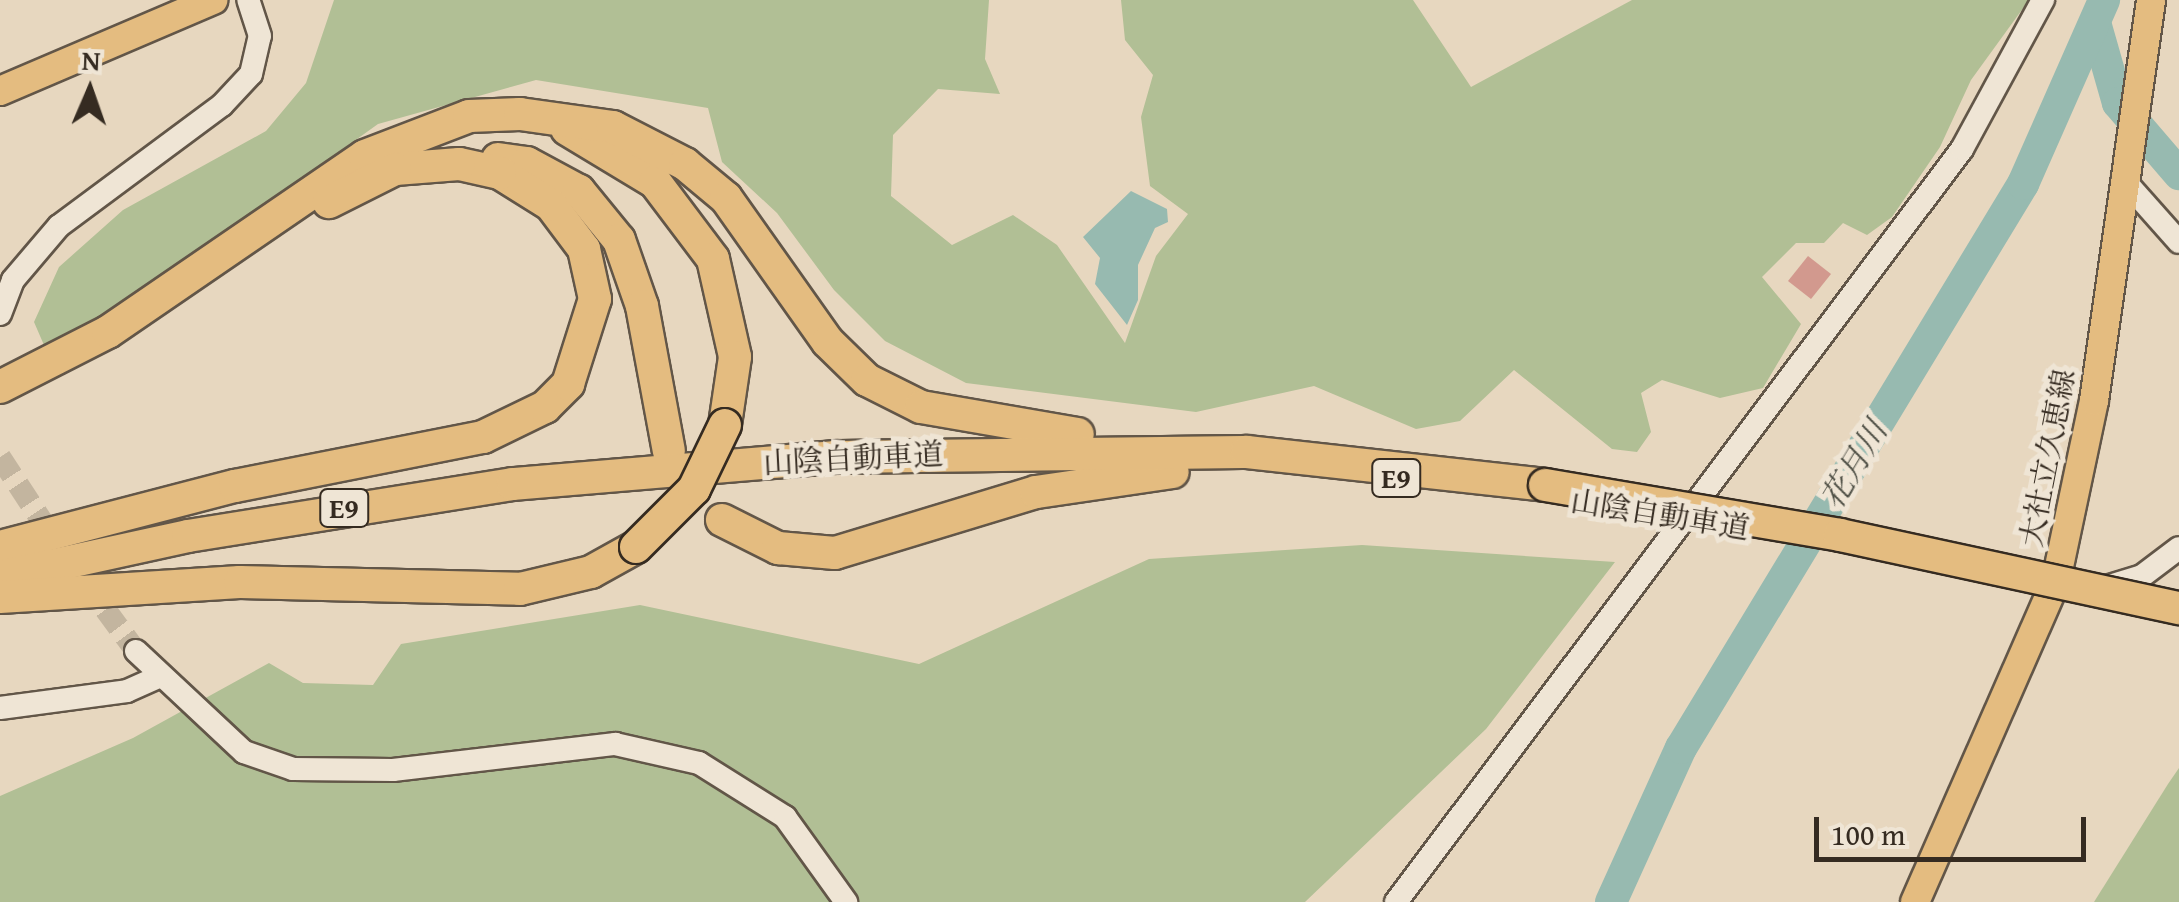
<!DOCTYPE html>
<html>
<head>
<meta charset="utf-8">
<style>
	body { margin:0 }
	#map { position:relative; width:2179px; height:902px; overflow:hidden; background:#e7d7bf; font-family:"Gentium Book Plus","Noto Serif JP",serif }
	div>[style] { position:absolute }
	.green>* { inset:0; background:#b1bf95 }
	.water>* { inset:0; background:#97bab0 }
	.river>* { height:32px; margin:-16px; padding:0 16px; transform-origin:16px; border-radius:16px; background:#97bab0 }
	.building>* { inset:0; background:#d2998e }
	.minor-tunnel>* { height:22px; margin-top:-11px; transform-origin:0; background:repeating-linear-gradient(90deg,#c3b59f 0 22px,transparent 0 33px) }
	.roads { filter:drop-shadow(2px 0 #625648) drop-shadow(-2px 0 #625648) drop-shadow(0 2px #625648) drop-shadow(0 -2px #625648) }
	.minor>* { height:22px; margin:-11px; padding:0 11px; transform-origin:11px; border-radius:11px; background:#efe5d5 }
	.major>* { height:28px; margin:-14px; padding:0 14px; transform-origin:14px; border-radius:14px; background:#e4bc80 }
	.highway>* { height:32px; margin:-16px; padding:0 16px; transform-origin:16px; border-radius:16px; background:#e4bc80 }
	.bridges { filter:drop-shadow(2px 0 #352b21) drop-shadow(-2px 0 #352b21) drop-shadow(0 2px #352b21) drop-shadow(0 -2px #352b21) }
	.highway-bridge>* { height:32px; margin:-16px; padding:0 16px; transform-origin:16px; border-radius:16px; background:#e4bc80 }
	span { translate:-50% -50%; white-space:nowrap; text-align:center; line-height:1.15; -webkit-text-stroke:10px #efe5d5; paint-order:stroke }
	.shield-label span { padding:2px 8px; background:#efe5d5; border:2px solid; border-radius:8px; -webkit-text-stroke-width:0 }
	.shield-label { font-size:28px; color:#352b21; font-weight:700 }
	.street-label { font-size:30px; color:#352b21 }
	.water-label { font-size:32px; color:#4e4f45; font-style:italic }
	.north { position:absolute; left:40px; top:40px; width:100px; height:100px; -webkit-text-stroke:8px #efe5d5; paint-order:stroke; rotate:2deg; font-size:28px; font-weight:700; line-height:40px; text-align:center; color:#352b21 }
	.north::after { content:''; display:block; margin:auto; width:35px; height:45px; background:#352b21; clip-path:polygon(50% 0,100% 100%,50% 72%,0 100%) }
	.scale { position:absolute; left:1814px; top:817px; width:272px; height:45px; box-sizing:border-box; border:5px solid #352b21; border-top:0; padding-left:12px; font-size:30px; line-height:35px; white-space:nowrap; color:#352b21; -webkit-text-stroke:8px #efe5d5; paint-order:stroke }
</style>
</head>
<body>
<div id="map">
	<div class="green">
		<i style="clip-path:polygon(334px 0,989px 0,985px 59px,1000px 94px,938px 89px,893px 135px,891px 196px,952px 245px,1013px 215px,1057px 245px,1125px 343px,1156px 256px,1188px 214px,1150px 186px,1141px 117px,1153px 75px,1125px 40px,1121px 0,1413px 0,1471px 87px,1632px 0,2029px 0,1971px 80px,1940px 147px,1892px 217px,1867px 235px,1843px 223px,1824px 243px,1796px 243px,1762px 277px,1801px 324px,1763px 388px,1720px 398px,1662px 380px,1641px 393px,1651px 432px,1637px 452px,1612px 449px,1514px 370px,1460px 421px,1416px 429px,1314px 386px,1196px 412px,966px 383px,885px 341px,834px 290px,777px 213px,722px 162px,708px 108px,536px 80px,378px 124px,50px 359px,34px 322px,59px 267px,123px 210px,266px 131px,306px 83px)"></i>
		<i style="clip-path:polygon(1362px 545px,1615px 562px,1486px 729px,1305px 902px,0 902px,0 796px,133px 738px,269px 663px,303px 683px,373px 685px,401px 644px,640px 605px,919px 664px,1149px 559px)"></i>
		<i style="clip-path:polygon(2179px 768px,2179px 902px,2094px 902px,2168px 784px)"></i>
	</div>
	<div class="water">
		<i style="clip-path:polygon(1131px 191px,1167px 209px,1168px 222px,1155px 228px,1138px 265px,1138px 300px,1127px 325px,1095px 284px,1100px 258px,1083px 237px)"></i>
	</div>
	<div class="river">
		<i style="left:2096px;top:26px;width:80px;rotate:74.1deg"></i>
		<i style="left:2118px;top:103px;width:94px;rotate:49.3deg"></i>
		<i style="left:1611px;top:902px;width:169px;rotate:-65.6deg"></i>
		<i style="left:1681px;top:748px;width:660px;rotate:-58.77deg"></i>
		<i style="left:2023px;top:184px;width:201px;rotate:-66.2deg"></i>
	</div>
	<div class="building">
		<i style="clip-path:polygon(1808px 256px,1831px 274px,1811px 299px,1788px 281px)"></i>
	</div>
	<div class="minor-tunnel">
		<i style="left:0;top:457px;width:100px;rotate:56.8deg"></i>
		<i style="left:86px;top:583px;width:84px;rotate:53.7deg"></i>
	</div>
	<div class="roads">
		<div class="minor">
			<i style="left:2123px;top:179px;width:84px;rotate:48.4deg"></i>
			<i style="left:0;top:314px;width:36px;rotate:-69deg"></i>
			<i style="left:13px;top:280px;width:71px;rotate:-49.6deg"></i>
			<i style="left:59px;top:226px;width:203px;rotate:-36.6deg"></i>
			<i style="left:222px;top:105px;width:42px;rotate:-46.9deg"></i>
			<i style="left:251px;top:74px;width:39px;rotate:-77deg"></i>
			<i style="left:260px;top:36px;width:38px;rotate:-108deg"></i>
			<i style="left:2103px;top:588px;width:41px;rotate:-17.1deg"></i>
			<i style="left:2142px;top:576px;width:46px;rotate:-37.1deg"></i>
			<i style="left:136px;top:651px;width:148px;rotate:43.1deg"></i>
			<i style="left:244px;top:752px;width:52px;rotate:19.1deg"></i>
			<i style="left:293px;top:769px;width:100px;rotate:0.6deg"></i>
			<i style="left:393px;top:770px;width:224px;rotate:-6.7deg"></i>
			<i style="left:615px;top:744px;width:86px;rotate:12.7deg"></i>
			<i style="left:699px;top:763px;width:102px;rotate:32.1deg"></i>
			<i style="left:785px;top:817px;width:105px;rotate:54.3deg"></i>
			<i style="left:0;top:708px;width:128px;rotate:-7.6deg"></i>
			<i style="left:127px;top:691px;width:35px;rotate:-24deg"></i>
			<i style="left:1396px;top:902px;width:942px;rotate:-53.07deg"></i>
			<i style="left:1962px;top:149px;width:170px;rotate:-61.5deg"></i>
		</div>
		<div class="major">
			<i style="left:0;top:91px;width:232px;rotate:-23.1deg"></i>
			<i style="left:1915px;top:902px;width:351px;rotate:-66.3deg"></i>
			<i style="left:2056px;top:581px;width:184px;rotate:-78.1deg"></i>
			<i style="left:2094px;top:401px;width:405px;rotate:-81.9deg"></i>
		</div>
		<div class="highway">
			<i style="left:567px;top:129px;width:103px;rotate:31.1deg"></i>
			<i style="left:655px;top:182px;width:96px;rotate:53deg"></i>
			<i style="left:713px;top:259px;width:100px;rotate:77.3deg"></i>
			<i style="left:735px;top:357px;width:69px;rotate:98.4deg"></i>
			<i style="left:498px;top:159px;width:29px;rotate:8deg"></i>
			<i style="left:527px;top:163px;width:59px;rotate:28.3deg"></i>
			<i style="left:579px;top:191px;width:63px;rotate:50.8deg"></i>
			<i style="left:619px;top:240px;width:70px;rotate:70.8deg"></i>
			<i style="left:642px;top:306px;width:147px;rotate:79.5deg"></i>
			<i style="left:0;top:387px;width:121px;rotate:-27deg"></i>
			<i style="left:108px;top:332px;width:311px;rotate:-34.4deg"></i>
			<i style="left:365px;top:156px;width:111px;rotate:-21deg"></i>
			<i style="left:469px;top:116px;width:51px;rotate:-2.2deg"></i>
			<i style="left:520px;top:114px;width:94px;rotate:8deg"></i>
			<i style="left:613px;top:127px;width:81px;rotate:27.2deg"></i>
			<i style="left:685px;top:164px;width:53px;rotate:39.7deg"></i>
			<i style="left:726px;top:198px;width:176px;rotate:54.7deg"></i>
			<i style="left:828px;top:342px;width:54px;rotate:44.3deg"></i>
			<i style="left:867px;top:380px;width:60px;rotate:26.6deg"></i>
			<i style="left:921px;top:407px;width:159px;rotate:9.8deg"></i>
			<i style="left:722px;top:520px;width:63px;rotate:26.6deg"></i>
			<i style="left:778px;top:548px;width:57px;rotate:5deg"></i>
			<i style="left:835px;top:553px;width:210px;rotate:-16.9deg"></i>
			<i style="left:1036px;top:492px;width:138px;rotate:-8.3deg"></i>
			<i style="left:0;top:547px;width:243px;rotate:-14.6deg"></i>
			<i style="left:235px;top:486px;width:253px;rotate:-11.2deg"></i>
			<i style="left:483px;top:437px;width:69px;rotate:-25.8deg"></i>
			<i style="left:545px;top:407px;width:33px;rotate:-45deg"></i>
			<i style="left:568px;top:384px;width:89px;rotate:-72.4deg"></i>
			<i style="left:595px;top:299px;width:51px;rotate:-102.4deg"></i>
			<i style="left:584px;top:249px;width:55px;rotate:-126.9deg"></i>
			<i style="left:551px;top:205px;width:60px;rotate:-147.9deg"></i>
			<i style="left:500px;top:173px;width:42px;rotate:-167.6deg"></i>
			<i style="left:459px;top:164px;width:64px;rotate:175.5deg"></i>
			<i style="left:395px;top:169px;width:74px;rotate:153.4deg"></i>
			<i style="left:0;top:577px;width:192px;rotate:-12.3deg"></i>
			<i style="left:188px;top:536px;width:329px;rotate:-9.1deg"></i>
			<i style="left:513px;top:484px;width:323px;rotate:-4.8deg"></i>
			<i style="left:835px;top:457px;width:412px;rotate:-0.7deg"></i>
			<i style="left:1247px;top:452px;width:300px;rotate:6.3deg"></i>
			<i style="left:0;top:597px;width:240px;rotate:-3.6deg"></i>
			<i style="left:240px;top:582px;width:280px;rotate:1.4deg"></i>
			<i style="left:520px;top:589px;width:73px;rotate:-13.5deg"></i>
			<i style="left:591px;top:572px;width:51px;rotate:-29.1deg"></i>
		</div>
	</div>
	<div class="bridges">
		<div class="highway-bridge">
			<i style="left:1545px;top:485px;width:299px;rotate:9.6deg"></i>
			<i style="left:1840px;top:535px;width:347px;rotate:12.2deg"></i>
			<i style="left:636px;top:547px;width:82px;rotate:-45deg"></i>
			<i style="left:694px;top:489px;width:71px;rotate:-64.2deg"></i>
		</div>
	</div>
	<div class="shield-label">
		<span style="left:1396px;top:478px">E9</span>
		<span style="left:344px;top:508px">E9</span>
	</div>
	<div class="street-label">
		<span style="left:853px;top:458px;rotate:-3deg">山陰自動車道</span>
		<span style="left:2047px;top:458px;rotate:-79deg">大社立久恵線</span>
		<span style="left:1660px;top:514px;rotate:9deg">山陰自動車道</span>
	</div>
	<div class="water-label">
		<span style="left:1854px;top:465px;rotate:-59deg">花月川</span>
	</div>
	<div class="north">N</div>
	<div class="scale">100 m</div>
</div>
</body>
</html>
